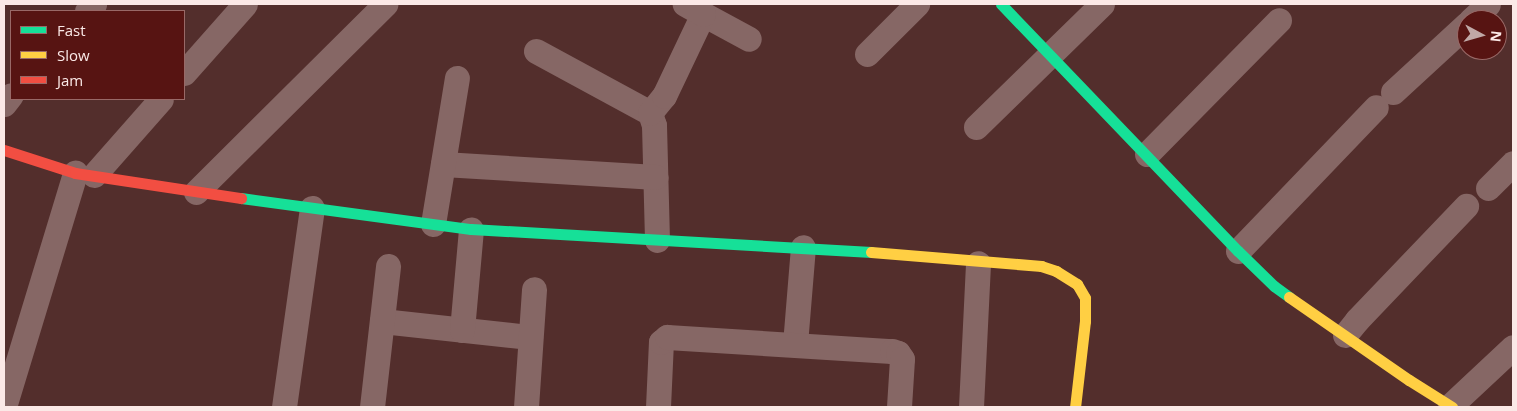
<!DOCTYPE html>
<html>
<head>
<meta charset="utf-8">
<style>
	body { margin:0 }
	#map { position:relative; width:1517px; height:411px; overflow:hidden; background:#532e2c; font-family:"Open Sans",sans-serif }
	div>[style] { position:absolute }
	.street>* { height:25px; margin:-12.5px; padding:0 12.5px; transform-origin:12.5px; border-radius:12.5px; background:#866765 }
	.fast>* { height:11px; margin:-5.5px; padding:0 5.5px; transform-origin:5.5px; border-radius:5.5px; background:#16e098 }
	.slow>* { height:11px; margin:-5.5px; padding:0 5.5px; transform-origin:5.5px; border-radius:5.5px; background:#ffcf43 }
	.jam>* { height:11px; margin:-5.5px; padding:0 5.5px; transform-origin:5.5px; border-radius:5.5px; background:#f24e42 }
	span { translate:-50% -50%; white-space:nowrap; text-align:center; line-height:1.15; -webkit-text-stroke:5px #571412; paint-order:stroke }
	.frame { position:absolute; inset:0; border:5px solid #fbe9e7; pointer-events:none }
	.legend { position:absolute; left:10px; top:10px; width:175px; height:90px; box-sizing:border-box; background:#571412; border:1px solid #996967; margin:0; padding:6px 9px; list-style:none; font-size:15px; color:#fbe9e7 }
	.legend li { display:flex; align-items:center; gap:10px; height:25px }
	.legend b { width:25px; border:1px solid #996967 }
	.north { position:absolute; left:1457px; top:10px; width:50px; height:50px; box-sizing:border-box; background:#571412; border:1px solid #996967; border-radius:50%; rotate:96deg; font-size:14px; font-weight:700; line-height:20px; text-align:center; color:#fbe9e7 }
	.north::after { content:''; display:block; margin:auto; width:18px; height:22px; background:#c0a8a6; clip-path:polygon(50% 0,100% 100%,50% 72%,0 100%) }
</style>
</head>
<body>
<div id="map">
	<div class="street">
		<i style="left:87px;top:11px;width:10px;rotate:-45deg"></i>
		<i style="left:703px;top:14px;width:52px;rotate:28.5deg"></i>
		<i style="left:1471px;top:20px;width:23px;rotate:-43deg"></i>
		<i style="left:536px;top:51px;width:130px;rotate:28.5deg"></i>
		<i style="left:650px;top:113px;width:13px;rotate:72deg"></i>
		<i style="left:654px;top:125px;width:115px;rotate:88.5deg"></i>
		<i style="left:867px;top:54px;width:71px;rotate:-45deg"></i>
		<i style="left:184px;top:73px;width:92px;rotate:-48.5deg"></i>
		<i style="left:1393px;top:92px;width:100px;rotate:-42.6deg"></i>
		<i style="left:4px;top:104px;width:11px;rotate:-52deg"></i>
		<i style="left:650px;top:113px;width:22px;rotate:-51deg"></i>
		<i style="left:664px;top:96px;width:91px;rotate:-64.6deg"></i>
		<i style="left:703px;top:14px;width:21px;rotate:-151deg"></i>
		<i style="left:976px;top:127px;width:176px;rotate:-44.3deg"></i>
		<i style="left:1147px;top:154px;width:188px;rotate:-45.4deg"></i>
		<i style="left:443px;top:164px;width:213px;rotate:3.5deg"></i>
		<i style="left:94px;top:175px;width:101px;rotate:-48.6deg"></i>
		<i style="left:1488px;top:188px;width:35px;rotate:-45deg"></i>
		<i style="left:196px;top:192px;width:267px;rotate:-44.8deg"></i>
		<i style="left:433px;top:224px;width:148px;rotate:-80.7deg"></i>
		<i style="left:1238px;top:251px;width:199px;rotate:-46.2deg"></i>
		<i style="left:382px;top:321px;width:149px;rotate:6.2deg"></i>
		<i style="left:462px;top:330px;width:101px;rotate:-84.9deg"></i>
		<i style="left:1345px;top:335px;width:19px;rotate:-51deg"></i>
		<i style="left:1357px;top:320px;width:158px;rotate:-46.3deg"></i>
		<i style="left:795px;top:344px;width:97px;rotate:-85.3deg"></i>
		<i style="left:1450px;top:406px;width:86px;rotate:-43.1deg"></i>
		<i style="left:4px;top:407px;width:245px;rotate:-73.1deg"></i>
		<i style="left:284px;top:407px;width:201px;rotate:-82deg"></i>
		<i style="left:372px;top:407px;width:142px;rotate:-83.5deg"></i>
		<i style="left:526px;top:407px;width:118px;rotate:-86.1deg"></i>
		<i style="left:658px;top:407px;width:65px;rotate:-87.4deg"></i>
		<i style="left:661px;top:342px;width:8px;rotate:-40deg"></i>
		<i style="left:667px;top:337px;width:225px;rotate:3.6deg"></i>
		<i style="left:892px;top:351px;width:6px;rotate:18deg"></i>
		<i style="left:898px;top:353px;width:7px;rotate:56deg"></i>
		<i style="left:902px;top:359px;width:48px;rotate:93.6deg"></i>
		<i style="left:971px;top:407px;width:144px;rotate:-87.2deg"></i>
	</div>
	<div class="fast">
		<i style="left:1001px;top:4px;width:342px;rotate:46.2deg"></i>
		<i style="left:1238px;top:251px;width:50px;rotate:44.2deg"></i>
		<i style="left:1274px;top:286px;width:19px;rotate:36deg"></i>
		<i style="left:241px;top:198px;width:232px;rotate:7.7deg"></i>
		<i style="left:471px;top:229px;width:401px;rotate:3.3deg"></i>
	</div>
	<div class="slow">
		<i style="left:871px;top:252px;width:171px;rotate:4.7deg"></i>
		<i style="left:1041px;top:266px;width:16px;rotate:18deg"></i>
		<i style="left:1056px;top:271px;width:25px;rotate:32deg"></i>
		<i style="left:1077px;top:284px;width:16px;rotate:60deg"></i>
		<i style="left:1085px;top:298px;width:23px;rotate:90deg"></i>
		<i style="left:1085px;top:321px;width:87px;rotate:96.6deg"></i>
		<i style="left:1289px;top:297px;width:146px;rotate:34.7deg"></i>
		<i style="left:1409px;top:380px;width:51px;rotate:32.1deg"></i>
	</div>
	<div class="jam">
		<i style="left:4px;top:150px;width:75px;rotate:17.9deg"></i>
		<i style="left:75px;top:173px;width:168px;rotate:8.6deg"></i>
	</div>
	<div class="frame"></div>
	<ul class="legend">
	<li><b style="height:6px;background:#16e098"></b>Fast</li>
	<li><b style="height:6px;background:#ffcf43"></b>Slow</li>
	<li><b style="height:6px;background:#f24e42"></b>Jam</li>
	</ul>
	<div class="north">N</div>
</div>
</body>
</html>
